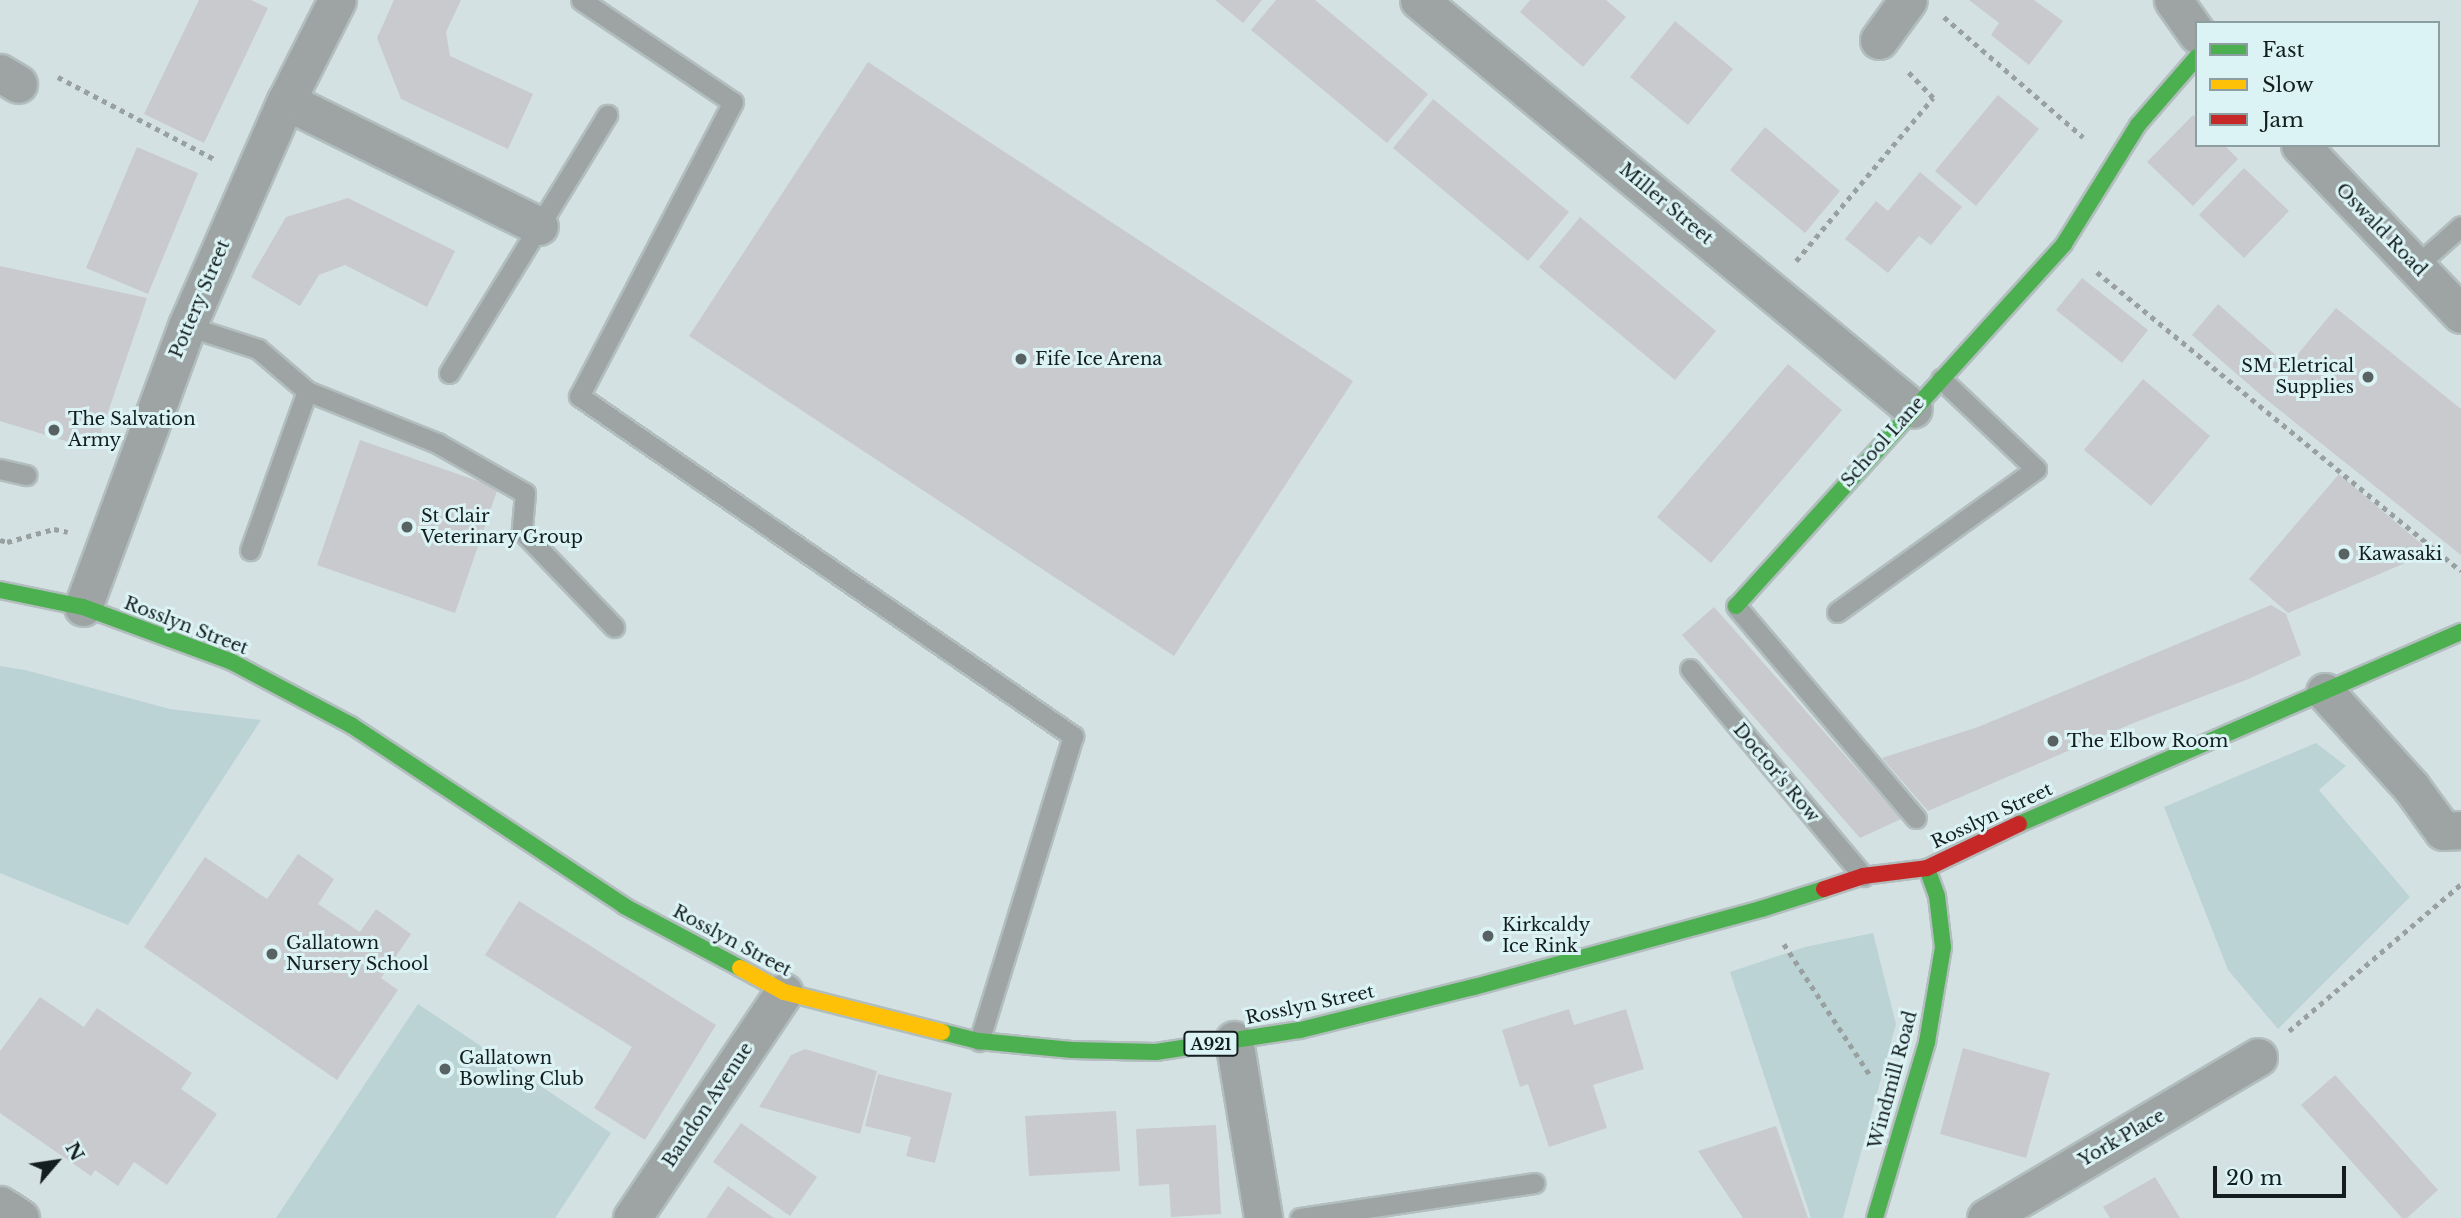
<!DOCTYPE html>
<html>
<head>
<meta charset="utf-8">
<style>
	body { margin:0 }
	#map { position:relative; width:2461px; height:1218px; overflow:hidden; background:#d4e1e2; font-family:"Libre Baskerville",serif }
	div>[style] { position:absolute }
	.green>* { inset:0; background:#bcd3d5 }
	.building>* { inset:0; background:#c9cacd }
	.path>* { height:4.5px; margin-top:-2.25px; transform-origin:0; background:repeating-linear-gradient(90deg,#98a0a0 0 5px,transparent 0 10px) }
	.roads { filter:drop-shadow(2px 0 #b2bdbe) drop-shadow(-2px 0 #b2bdbe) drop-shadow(0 2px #b2bdbe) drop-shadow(0 -2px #b2bdbe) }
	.lane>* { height:19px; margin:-9.5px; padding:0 9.5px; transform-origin:9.5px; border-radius:9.5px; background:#9ea4a4 }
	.street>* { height:37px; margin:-18.5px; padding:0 18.5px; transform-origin:18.5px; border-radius:18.5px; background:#9ea4a4 }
	.fast>* { height:16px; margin:-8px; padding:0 8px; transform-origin:8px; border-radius:8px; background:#4caf50 }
	.slow>* { height:16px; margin:-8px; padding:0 8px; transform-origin:8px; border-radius:8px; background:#ffc107 }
	.jam>* { height:16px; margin:-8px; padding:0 8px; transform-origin:8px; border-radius:8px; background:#c62828 }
	.dots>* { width:19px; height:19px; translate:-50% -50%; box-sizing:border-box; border:4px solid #dbf3f5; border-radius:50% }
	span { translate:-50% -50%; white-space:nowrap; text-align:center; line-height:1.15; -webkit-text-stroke:6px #dbf3f5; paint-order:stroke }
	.shield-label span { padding:2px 5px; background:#dbf3f5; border:2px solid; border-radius:5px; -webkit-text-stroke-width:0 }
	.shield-label { font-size:16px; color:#151e1f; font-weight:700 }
	.street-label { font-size:18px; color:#151e1f }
	.poi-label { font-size:18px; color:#151e1f }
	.left { translate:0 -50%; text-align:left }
	.right { translate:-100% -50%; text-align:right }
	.legend { position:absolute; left:2195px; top:21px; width:245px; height:126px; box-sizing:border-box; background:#dbf3f5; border:2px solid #8c9e9f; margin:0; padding:9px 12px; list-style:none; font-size:21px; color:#151e1f }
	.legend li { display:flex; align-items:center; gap:14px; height:35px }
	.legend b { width:35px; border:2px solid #8c9e9f }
	.north { position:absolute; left:21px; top:1127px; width:70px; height:70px; -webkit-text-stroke:5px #dbf3f5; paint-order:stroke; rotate:61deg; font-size:19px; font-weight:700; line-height:28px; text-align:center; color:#151e1f }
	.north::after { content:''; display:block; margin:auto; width:24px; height:32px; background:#151e1f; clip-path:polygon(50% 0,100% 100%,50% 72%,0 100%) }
	.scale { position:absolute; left:2213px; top:1166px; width:133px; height:32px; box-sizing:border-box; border:4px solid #151e1f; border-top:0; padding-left:9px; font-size:21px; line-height:24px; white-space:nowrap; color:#151e1f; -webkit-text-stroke:5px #dbf3f5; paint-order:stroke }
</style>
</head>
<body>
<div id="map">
	<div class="green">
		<i style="clip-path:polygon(0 666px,25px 670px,170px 709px,261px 720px,128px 925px,0 873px)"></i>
		<i style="clip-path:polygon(2316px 743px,2346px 766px,2319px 790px,2410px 897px,2278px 1029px,2228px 970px,2164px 807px)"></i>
		<i style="clip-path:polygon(1873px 933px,1896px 1024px,1843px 1218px,1811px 1218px,1730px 972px,1805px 947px)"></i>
		<i style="clip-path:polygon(418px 1004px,611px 1133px,555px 1218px,276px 1218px)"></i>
	</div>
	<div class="building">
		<i style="clip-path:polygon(199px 0,251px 0,268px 8px,204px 143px,144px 114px)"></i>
		<i style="clip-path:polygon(394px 0,461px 0,446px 32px,450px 56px,533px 94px,508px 149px,401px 99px,377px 38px)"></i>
		<i style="clip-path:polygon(1215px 0,1262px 0,1243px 23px)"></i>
		<i style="clip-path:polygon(1276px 0,1315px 0,1428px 94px,1387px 143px,1251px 30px)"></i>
		<i style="clip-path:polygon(1530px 0,1606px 0,1626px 17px,1583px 67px,1520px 12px)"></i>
		<i style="clip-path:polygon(1969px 0,2034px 0,2063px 21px,2029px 65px,1991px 35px,1999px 23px)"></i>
		<i style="clip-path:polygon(1675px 21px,1733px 69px,1688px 125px,1630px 77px)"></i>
		<i style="clip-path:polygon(868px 62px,1353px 381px,1174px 656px,689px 336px)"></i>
		<i style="clip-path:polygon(1998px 95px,2039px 129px,1976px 206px,1935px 171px)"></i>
		<i style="clip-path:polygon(1433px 99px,1569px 212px,1528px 261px,1393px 148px)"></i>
		<i style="clip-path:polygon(2193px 115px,2197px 119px,2197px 145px,2224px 145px,2238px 159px,2193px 206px,2147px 162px)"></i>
		<i style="clip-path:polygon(1765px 127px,1840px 191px,1805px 233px,1730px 170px)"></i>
		<i style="clip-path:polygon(137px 147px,198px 173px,148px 294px,86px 268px)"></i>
		<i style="clip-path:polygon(2244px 168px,2289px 211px,2244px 258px,2199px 215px)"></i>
		<i style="clip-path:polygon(1920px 172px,1962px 207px,1931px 245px,1919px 236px,1888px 273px,1845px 239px,1876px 201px,1888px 211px)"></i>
		<i style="clip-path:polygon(348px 198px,455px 251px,427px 307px,345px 265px,319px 275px,300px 306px,251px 277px,286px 217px)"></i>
		<i style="clip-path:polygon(1580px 217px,1716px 331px,1675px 380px,1539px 267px)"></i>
		<i style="clip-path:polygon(0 266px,147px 298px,95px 450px,0 421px)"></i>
		<i style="clip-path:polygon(2082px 278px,2148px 330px,2122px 363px,2056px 310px)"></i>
		<i style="clip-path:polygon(2218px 304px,2288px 366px,2336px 308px,2461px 409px,2461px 555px,2262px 396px,2192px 335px)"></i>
		<i style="clip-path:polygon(1788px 364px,1842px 410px,1711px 563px,1657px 517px)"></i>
		<i style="clip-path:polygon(2143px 379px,2210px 436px,2151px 506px,2084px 450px)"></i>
		<i style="clip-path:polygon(360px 440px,498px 488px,455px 613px,317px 565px)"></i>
		<i style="clip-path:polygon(2339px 474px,2431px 552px,2288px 613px,2249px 579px)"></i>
		<i style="clip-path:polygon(2271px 605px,2286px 614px,2301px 655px,2246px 680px,2131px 724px,1928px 811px,1882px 758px,1978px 727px)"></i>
		<i style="clip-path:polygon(1714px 607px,1901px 819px,1860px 838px,1682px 635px)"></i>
		<i style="clip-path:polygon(298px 854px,334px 879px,318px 904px,360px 932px,376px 909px,411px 934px,381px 978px,398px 990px,337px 1080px,144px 947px,205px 857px,267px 899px)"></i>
		<i style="clip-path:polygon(519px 901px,716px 1025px,645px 1140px,594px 1108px,632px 1047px,485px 955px)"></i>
		<i style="clip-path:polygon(40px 997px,84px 1027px,97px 1008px,192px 1073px,181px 1089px,217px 1114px,167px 1185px,134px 1162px,118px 1186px,95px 1170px,91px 1176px,0 1113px,0 1051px)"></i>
		<i style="clip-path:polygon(1569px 1009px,1574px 1025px,1626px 1009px,1644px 1069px,1593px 1085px,1607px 1128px,1549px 1147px,1528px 1084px,1520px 1087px,1502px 1030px)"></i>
		<i style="clip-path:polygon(1963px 1048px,2050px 1073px,2026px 1158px,1940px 1134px)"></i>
		<i style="clip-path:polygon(805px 1049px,877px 1071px,860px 1134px,759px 1107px,791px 1055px)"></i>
		<i style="clip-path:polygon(878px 1074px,952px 1093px,935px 1163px,906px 1156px,911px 1137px,865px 1126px)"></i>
		<i style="clip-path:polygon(2335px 1075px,2438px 1190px,2407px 1218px,2402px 1218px,2301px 1105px)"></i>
		<i style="clip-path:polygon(1116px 1111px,1120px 1171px,1029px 1176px,1025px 1116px)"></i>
		<i style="clip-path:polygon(741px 1123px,817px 1177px,790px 1216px,713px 1162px)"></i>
		<i style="clip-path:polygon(1216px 1125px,1221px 1214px,1171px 1217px,1169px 1184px,1139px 1186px,1136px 1129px)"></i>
		<i style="clip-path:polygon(1776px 1126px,1808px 1218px,1743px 1218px,1698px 1151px)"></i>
		<i style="clip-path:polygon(2155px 1177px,2180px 1218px,2110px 1218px,2103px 1207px)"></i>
		<i style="clip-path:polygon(728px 1186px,774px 1218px,706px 1218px)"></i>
	</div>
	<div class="path">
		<i style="left:1944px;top:17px;width:184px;rotate:40.8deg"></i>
		<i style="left:58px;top:77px;width:176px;rotate:27.7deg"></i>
		<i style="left:1796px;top:261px;width:213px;rotate:-50deg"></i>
		<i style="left:1933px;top:98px;width:37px;rotate:-134deg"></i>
		<i style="left:2097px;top:272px;width:471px;rotate:39.4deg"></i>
		<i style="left:0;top:540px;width:7px;rotate:16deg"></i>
		<i style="left:7px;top:542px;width:49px;rotate:-15.5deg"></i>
		<i style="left:54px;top:529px;width:14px;rotate:12deg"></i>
		<i style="left:1784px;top:944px;width:160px;rotate:56.7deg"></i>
		<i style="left:2289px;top:1031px;width:226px;rotate:-40.5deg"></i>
	</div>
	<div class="roads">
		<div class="lane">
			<i style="left:581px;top:0;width:183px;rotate:33.9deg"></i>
			<i style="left:733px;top:102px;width:332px;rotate:117.6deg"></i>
			<i style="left:579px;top:396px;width:600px;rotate:34.54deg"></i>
			<i style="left:1073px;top:736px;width:319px;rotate:107.1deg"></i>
			<i style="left:2416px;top:266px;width:60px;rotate:-41.6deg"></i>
			<i style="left:187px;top:326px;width:75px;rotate:17.9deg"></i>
			<i style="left:258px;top:349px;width:65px;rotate:40.6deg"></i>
			<i style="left:307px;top:391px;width:169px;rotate:109.7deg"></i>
			<i style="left:449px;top:373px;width:303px;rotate:-58.5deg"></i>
			<i style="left:307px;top:391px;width:140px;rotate:21.8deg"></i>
			<i style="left:437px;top:443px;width:101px;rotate:29.6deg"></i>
			<i style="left:525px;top:493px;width:38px;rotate:95deg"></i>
			<i style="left:522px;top:531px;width:133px;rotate:46.2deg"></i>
			<i style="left:0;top:469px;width:27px;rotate:13deg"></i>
			<i style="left:1736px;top:606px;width:278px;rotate:49.7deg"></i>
			<i style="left:1837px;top:612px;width:245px;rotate:-35.7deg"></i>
			<i style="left:2036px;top:469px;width:131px;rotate:-136.5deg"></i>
			<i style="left:1690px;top:669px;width:270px;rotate:50.1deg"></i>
			<i style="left:1300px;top:1218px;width:237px;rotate:-8.5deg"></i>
		</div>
		<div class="street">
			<i style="left:1419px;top:0;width:641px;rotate:39.62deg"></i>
			<i style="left:2173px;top:0;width:42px;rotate:54.8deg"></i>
			<i style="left:1879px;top:40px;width:49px;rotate:-54.1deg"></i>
			<i style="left:0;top:73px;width:21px;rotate:31deg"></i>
			<i style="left:286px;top:101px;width:282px;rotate:26.3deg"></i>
			<i style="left:2300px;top:145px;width:233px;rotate:46.4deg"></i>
			<i style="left:83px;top:607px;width:300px;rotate:-69.7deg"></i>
			<i style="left:187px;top:326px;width:246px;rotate:-66.3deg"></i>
			<i style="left:286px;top:101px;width:113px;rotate:-63.2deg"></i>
			<i style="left:2325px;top:692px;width:128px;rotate:47.8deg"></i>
			<i style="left:2411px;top:787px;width:54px;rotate:54deg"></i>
			<i style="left:2443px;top:831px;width:18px;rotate:-3deg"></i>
			<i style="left:1234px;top:1040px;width:180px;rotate:80.7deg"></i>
			<i style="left:0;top:1205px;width:24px;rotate:33deg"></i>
			<i style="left:632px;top:1218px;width:272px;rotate:-56.1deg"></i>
			<i style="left:1986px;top:1218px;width:316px;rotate:-30.6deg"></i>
		</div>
		<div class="fast">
			<i style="left:0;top:590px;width:85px;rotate:11.6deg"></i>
			<i style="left:83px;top:607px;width:157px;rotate:20.2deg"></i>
			<i style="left:230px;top:661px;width:137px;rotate:27.9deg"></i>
			<i style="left:351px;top:725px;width:328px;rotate:33.5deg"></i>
			<i style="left:624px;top:906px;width:132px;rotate:28.1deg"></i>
			<i style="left:1736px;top:606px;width:488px;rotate:-47.8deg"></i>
			<i style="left:2064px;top:244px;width:140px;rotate:-58.1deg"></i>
			<i style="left:2138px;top:125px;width:90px;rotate:-49.1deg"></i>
			<i style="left:2019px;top:824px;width:482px;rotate:-23.5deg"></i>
			<i style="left:942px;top:1032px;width:38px;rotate:14deg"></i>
			<i style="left:979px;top:1041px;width:93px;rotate:5.5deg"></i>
			<i style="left:1072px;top:1050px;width:84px;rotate:1.4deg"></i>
			<i style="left:1156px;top:1052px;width:146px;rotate:-8.7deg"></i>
			<i style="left:1300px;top:1030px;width:179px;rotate:-13.9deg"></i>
			<i style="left:1474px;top:987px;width:297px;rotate:-15.2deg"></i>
			<i style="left:1761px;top:909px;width:66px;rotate:-17.6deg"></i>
			<i style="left:1875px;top:1218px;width:184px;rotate:-73.5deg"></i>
			<i style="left:1927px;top:1042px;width:96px;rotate:-80.4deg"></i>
			<i style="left:1943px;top:947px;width:51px;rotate:-96.7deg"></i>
			<i style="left:1937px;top:896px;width:30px;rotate:-110deg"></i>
		</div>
		<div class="slow">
			<i style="left:740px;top:968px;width:50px;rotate:28.6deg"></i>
			<i style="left:784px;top:992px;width:163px;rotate:14.2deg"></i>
		</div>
		<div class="jam">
			<i style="left:1824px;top:889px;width:41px;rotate:-18.4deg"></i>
			<i style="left:1863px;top:876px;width:64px;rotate:-7.1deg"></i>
			<i style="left:1927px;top:868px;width:102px;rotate:-25.6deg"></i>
		</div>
	</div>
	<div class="dots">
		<i style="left:1021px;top:359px;background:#586263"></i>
		<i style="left:2368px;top:377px;background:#586263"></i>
		<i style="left:54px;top:430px;background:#586263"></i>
		<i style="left:407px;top:527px;background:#586263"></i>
		<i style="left:2344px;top:554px;background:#586263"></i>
		<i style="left:2053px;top:741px;background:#586263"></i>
		<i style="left:1488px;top:936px;background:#586263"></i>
		<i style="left:272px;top:954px;background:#586263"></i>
		<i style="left:445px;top:1069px;background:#586263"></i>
	</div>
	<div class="shield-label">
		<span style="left:1211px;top:1044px">A921</span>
	</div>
	<div class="street-label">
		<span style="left:1666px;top:204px;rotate:40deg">Miller Street</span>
		<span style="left:2381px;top:230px;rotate:46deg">Oswald Road</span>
		<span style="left:200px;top:299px;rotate:-67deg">Pottery Street</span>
		<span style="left:1883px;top:442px;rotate:-48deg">School Lane</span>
		<span style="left:186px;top:626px;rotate:21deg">Rosslyn Street</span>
		<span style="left:1776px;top:773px;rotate:50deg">Doctor's Row</span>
		<span style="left:1992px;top:816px;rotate:-25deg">Rosslyn Street</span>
		<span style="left:732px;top:941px;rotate:28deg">Rosslyn Street</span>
		<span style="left:1310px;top:1005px;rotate:-12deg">Rosslyn Street</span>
		<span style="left:1893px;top:1080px;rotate:-75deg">Windmill Road</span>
		<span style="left:708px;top:1105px;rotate:-56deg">Bandon Avenue</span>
		<span style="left:2122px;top:1138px;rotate:-30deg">York Place</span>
	</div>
	<div class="poi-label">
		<span class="left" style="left:1035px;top:359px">Fife Ice Arena</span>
		<span class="right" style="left:2354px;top:377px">SM Eletrical<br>Supplies</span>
		<span class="left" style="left:68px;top:430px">The Salvation<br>Army</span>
		<span class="left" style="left:421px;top:527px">St Clair<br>Veterinary Group</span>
		<span class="left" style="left:2358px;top:554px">Kawasaki</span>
		<span class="left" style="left:2067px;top:741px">The Elbow Room</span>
		<span class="left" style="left:1502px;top:936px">Kirkcaldy<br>Ice Rink</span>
		<span class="left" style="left:286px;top:954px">Gallatown<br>Nursery School</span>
		<span class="left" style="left:459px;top:1069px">Gallatown<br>Bowling Club</span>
	</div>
	<ul class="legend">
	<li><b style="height:9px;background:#4caf50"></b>Fast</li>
	<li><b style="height:9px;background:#ffc107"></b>Slow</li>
	<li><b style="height:9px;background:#c62828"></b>Jam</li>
	</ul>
	<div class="north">N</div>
	<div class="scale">20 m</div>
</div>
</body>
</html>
